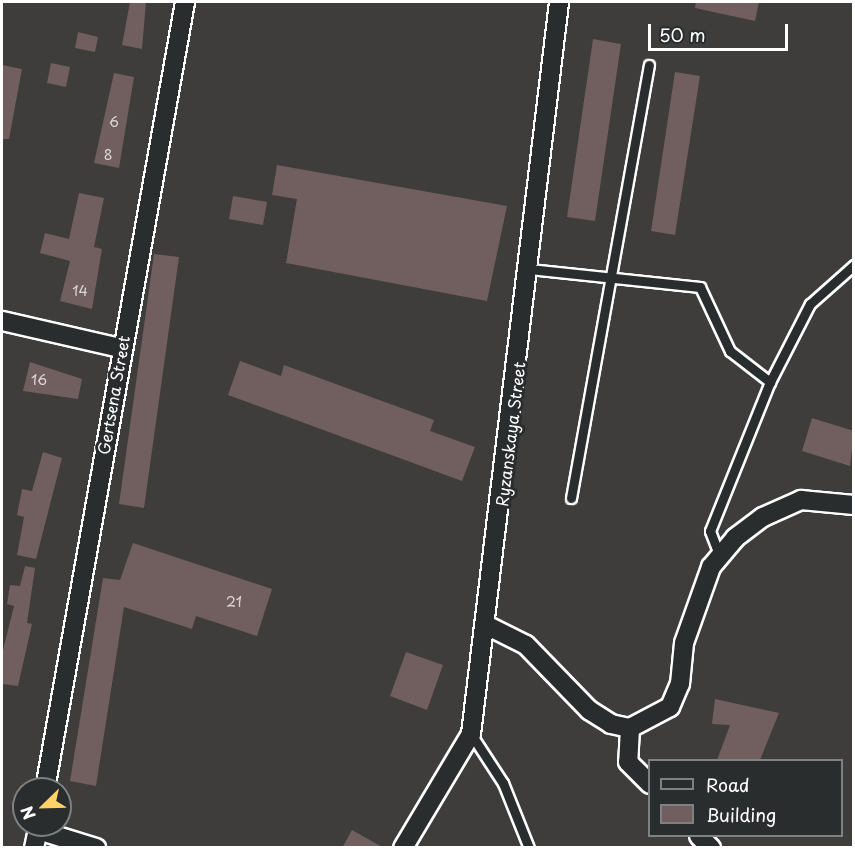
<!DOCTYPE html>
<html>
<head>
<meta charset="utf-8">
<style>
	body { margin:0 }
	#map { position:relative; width:855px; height:849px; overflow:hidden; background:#3f3c3c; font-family:"Playpen Sans",sans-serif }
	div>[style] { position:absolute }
	.building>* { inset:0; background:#715e5e }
	.roads { filter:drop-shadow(2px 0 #fff) drop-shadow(-2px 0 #fff) drop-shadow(0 2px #fff) drop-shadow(0 -2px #fff) }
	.lane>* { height:9px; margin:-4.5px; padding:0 4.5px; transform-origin:4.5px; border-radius:4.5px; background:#2a2d2e }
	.street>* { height:18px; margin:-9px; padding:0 9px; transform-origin:9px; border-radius:9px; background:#2a2d2e }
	span { translate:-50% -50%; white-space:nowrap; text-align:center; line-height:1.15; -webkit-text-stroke:6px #2a2d2e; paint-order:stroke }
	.number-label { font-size:14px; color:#dcd7d7 }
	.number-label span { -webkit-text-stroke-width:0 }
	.street-label { font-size:16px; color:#fff }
	.frame { position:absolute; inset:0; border:3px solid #fff; pointer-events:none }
	.legend { position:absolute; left:648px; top:759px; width:195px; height:78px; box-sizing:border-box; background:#2a2d2e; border:2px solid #7f8182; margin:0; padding:8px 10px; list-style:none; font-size:18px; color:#fff }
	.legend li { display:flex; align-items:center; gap:12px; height:30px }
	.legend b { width:30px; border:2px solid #7f8182 }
	.north { position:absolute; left:12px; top:777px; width:60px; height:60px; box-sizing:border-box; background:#2a2d2e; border:2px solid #7f8182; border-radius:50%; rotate:247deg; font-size:16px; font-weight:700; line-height:24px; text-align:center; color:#fff }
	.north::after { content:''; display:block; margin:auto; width:21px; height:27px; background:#ffd166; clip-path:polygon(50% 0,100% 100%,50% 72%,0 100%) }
	.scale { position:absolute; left:648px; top:24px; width:140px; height:27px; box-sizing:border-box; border:3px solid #fff; border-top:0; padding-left:8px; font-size:18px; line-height:21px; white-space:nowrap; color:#fff; -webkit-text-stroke:4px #2a2d2e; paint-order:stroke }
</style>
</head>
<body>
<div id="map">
	<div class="building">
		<i style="clip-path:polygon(130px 2px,146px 2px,142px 49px,122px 45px)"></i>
		<i style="clip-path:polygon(696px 2px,759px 2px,755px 21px,695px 8px)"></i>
		<i style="clip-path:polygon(78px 32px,98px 37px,95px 52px,75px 48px)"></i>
		<i style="clip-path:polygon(593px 39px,621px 44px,595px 221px,567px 217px)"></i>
		<i style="clip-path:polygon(51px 63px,70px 67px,66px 87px,47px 83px)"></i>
		<i style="clip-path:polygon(2px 65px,22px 69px,9px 139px,2px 139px)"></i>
		<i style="clip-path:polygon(675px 72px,700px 76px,675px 235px,651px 231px)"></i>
		<i style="clip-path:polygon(114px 73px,134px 77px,119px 168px,94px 163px)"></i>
		<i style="clip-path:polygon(277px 165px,507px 206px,487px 301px,286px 263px,297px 199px,272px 195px)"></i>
		<i style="clip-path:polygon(79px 193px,104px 198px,94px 247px,102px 249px,92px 309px,60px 301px,70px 261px,40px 253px,45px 233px,69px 239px)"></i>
		<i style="clip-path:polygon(233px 196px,267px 202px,263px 225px,229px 219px)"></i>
		<i style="clip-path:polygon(154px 254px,179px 257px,144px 508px,119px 504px)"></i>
		<i style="clip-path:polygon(240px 361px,281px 376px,284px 365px,434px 420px,430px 431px,475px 447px,462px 481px,228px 395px)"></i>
		<i style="clip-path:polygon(30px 362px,82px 379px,78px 399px,23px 391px)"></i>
		<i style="clip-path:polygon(812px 418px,854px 431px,850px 466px,802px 451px)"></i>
		<i style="clip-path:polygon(43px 452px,62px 458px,36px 559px,17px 555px,24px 517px,17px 515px,22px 489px,32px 491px)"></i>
		<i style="clip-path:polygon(133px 543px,272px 589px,257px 636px,196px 616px,192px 629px,124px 607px,96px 786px,70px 781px,103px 578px,120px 580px)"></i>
		<i style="clip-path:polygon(25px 566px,35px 568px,27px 623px,32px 624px,18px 686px,2px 684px,2px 654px,14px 606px,7px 604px,10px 585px,20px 586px)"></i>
		<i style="clip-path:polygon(406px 652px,443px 665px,427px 710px,390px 696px)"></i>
		<i style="clip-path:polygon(715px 699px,779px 713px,760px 760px,717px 760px,730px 725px,712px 724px)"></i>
		<i style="clip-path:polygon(352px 830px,384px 848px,342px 848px)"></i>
	</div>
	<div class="roads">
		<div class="lane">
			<i style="left:529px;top:269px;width:172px;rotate:6deg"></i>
			<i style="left:700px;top:287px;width:71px;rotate:64.9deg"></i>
			<i style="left:730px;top:351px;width:51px;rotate:37.8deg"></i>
			<i style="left:571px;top:498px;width:440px;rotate:-79.8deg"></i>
			<i style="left:720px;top:557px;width:28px;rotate:-111deg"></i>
			<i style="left:710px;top:531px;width:161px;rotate:-68.1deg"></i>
			<i style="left:770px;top:382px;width:88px;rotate:-62.9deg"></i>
			<i style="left:810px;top:304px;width:59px;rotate:-41.6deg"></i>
			<i style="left:471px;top:734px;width:59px;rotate:56.9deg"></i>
			<i style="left:503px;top:783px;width:70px;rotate:68.2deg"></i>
		</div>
		<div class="street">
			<i style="left:2px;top:321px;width:121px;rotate:12.9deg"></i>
			<i style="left:488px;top:626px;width:42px;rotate:26.6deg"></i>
			<i style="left:526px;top:645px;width:91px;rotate:45.9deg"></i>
			<i style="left:589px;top:710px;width:26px;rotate:32deg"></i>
			<i style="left:611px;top:724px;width:19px;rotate:12deg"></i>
			<i style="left:630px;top:728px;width:45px;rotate:-27.7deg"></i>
			<i style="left:670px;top:707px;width:25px;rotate:-67deg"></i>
			<i style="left:680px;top:684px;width:41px;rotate:-84.4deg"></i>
			<i style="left:684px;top:643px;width:81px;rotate:-70.4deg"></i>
			<i style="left:711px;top:567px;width:38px;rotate:-50deg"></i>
			<i style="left:735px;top:538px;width:35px;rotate:-37deg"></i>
			<i style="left:763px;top:517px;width:42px;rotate:-24.1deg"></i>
			<i style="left:801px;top:500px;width:53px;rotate:5.4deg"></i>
			<i style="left:630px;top:728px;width:34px;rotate:93deg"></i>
			<i style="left:628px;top:762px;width:31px;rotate:45deg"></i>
			<i style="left:45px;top:789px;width:799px;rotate:-79.91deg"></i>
			<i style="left:38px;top:830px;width:61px;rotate:17.2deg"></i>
			<i style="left:699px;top:836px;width:17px;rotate:45deg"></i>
			<i style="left:34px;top:848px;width:24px;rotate:-78deg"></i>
			<i style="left:403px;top:848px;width:133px;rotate:-59.2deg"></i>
			<i style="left:471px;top:734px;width:737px;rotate:-83.14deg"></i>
		</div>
	</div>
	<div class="number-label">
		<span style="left:114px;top:122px">6</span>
		<span style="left:108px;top:155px">8</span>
		<span style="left:80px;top:291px">14</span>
		<span style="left:39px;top:380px">16</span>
		<span style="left:234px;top:602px">21</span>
	</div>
	<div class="street-label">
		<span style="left:113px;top:395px;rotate:-80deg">Gertsena Street</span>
		<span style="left:510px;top:434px;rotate:-83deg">Ryzanskaya Street</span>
	</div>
	<div class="frame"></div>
	<ul class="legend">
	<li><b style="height:8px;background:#2a2d2e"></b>Road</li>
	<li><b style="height:16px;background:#715e5e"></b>Building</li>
	</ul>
	<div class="north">N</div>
	<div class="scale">50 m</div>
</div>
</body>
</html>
